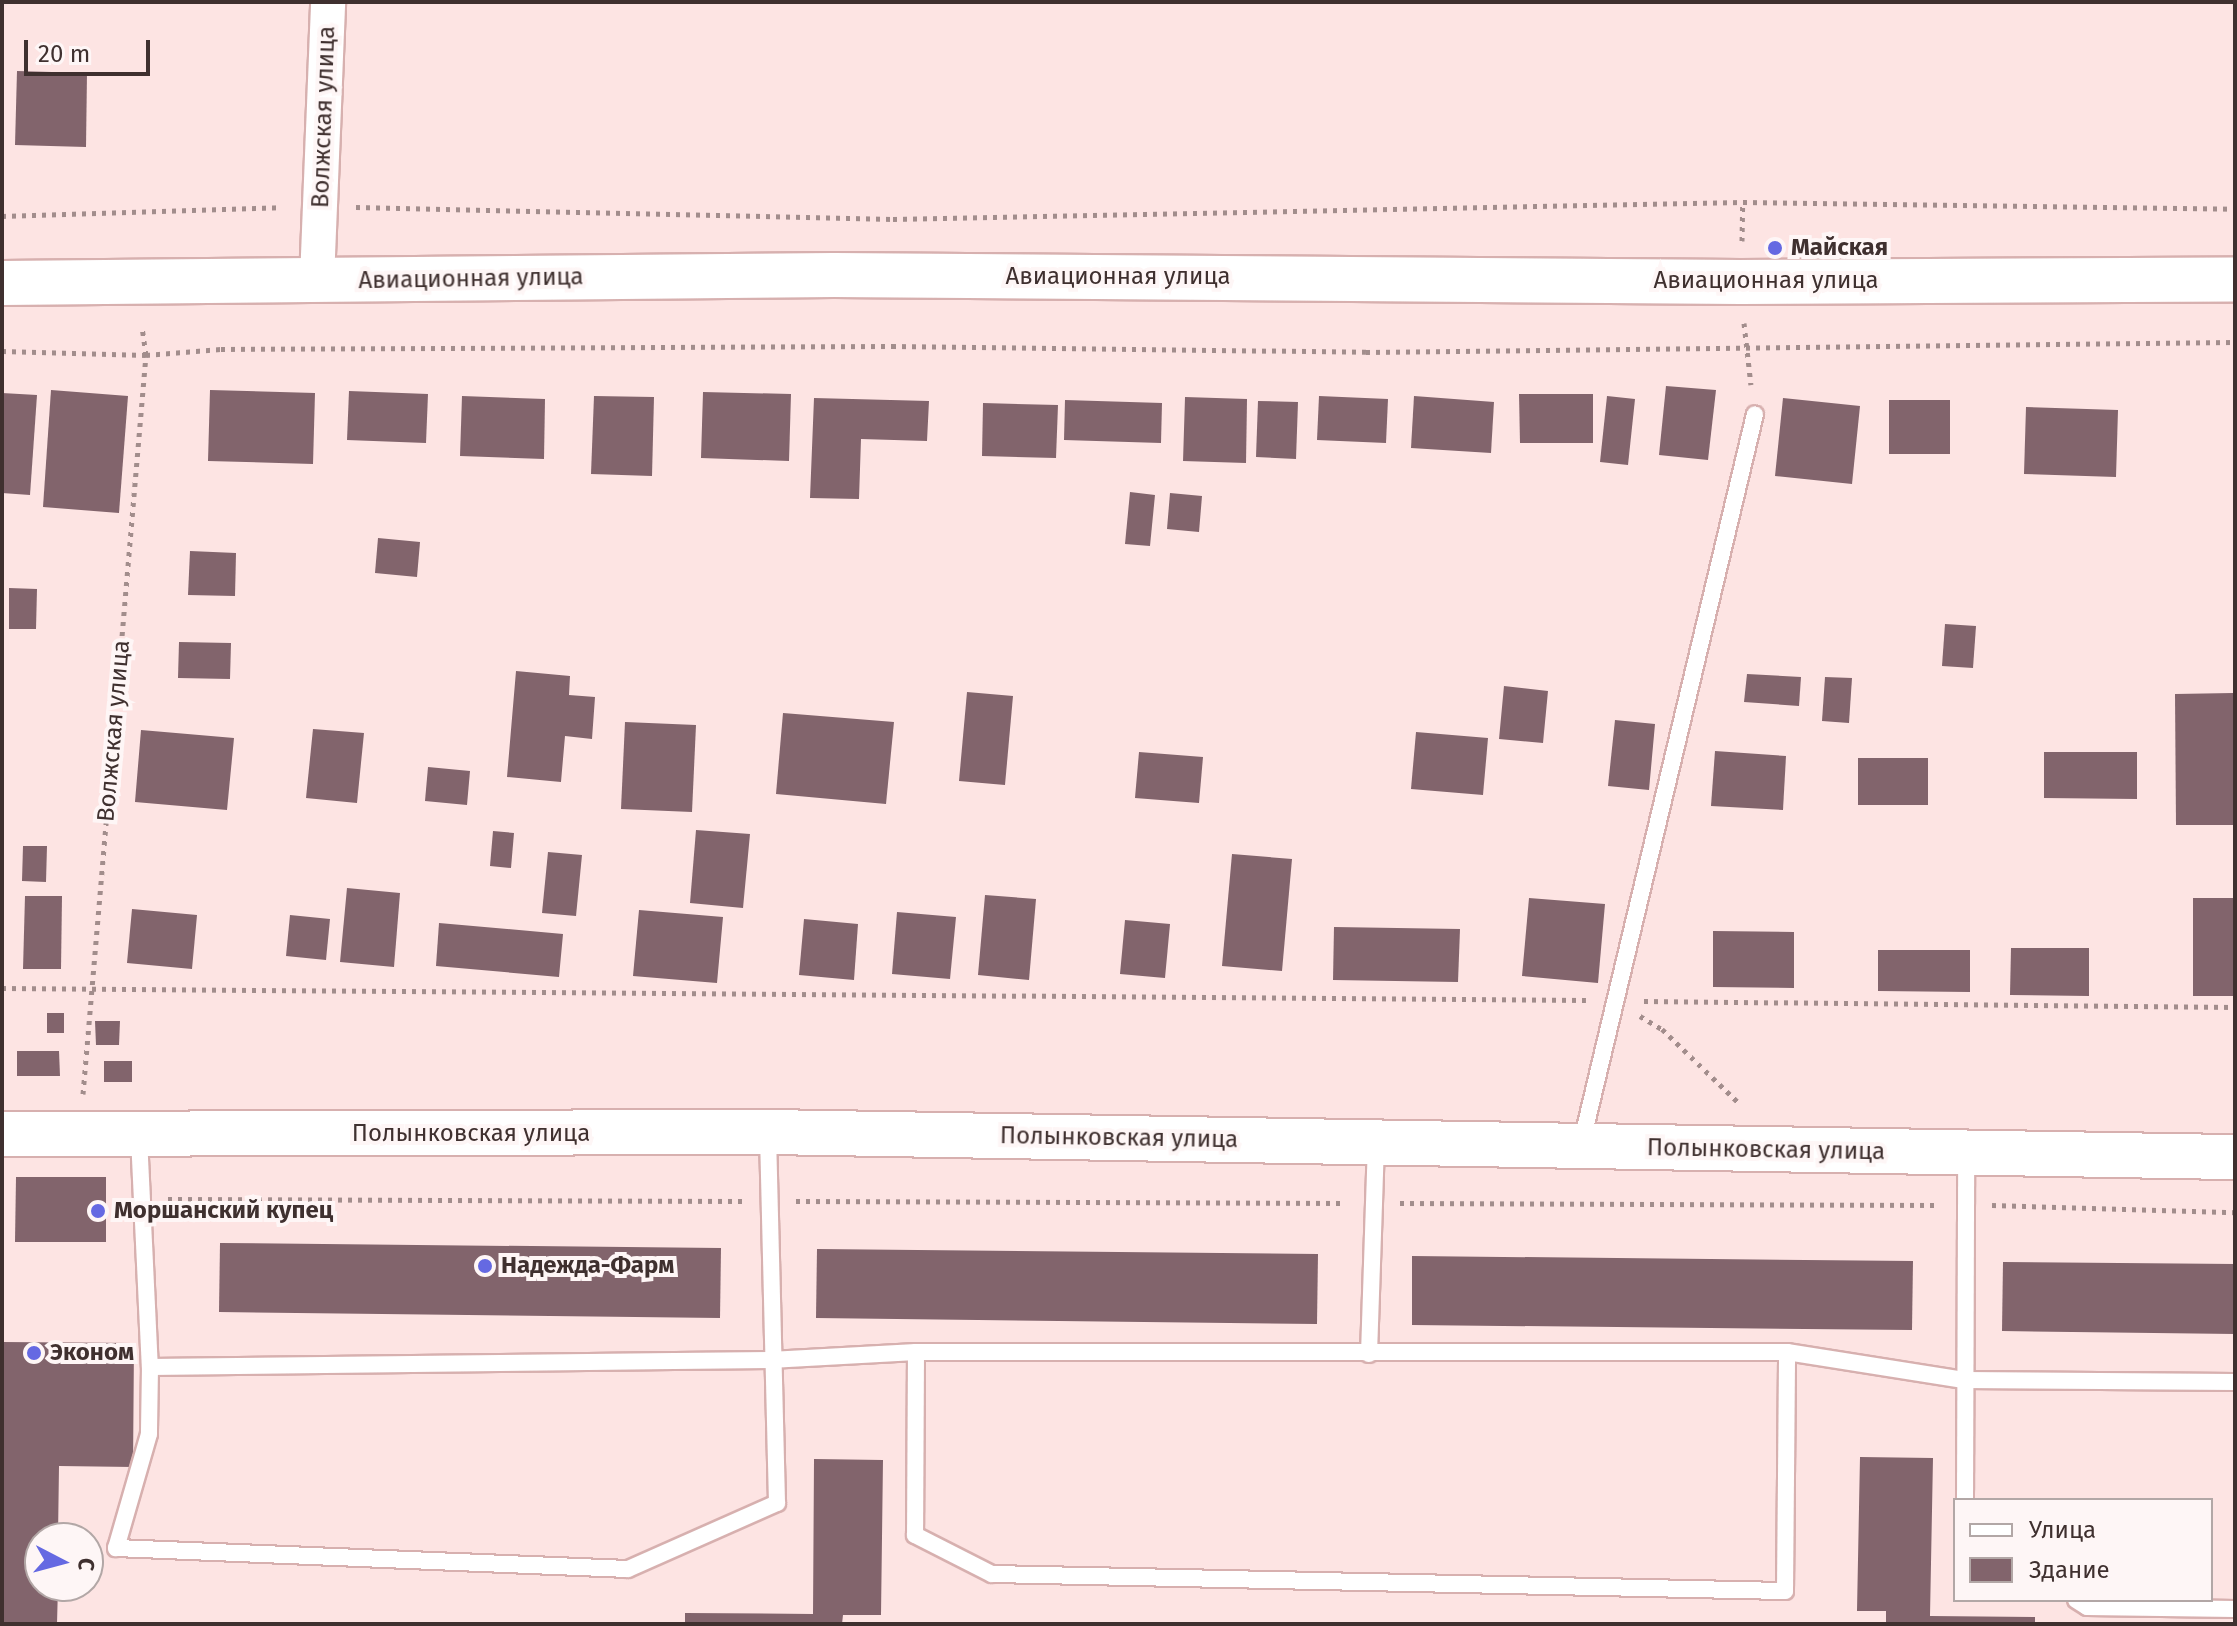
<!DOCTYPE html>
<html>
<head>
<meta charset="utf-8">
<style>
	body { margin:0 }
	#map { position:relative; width:2237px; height:1626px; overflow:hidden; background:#fde4e3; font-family:"Fira Sans",sans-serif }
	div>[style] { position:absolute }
	.building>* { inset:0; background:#82646c }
	.path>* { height:5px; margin-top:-2.5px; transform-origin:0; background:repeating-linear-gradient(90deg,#a28d8c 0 4px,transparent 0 10px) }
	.roads { filter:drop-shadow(2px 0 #d7b0af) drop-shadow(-2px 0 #d7b0af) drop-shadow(0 2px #d7b0af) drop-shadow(0 -2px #d7b0af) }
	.lane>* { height:16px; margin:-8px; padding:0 8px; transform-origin:8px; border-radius:8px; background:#fff }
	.street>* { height:34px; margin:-17px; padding:0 17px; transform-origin:17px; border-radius:17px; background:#fff }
	.secondary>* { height:44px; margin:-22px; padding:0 22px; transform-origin:22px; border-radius:22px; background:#fff }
	.dots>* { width:22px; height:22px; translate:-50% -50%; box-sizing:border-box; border:4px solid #fef6f6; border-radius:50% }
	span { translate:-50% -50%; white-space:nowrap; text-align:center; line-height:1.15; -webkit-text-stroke:8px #fef6f6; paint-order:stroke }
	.street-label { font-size:24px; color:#3f302f }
	.poi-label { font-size:24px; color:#3f302f; font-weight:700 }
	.left { translate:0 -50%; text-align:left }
	.frame { position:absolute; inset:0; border:4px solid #3f302f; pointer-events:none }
	.legend { position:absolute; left:1953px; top:1498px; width:260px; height:104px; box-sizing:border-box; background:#fef6f6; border:2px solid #b2a7a6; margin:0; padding:10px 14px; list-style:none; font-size:24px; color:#3f302f }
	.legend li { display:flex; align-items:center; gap:16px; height:40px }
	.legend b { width:40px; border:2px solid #b2a7a6 }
	.north { position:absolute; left:24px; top:1522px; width:80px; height:80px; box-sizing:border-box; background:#fef6f6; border:2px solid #b2a7a6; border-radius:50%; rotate:96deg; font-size:22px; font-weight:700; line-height:32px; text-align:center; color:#3f302f }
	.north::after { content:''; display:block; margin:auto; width:28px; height:36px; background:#6569e2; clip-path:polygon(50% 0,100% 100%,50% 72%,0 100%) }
	.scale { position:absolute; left:24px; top:40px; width:126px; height:36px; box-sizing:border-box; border:4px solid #3f302f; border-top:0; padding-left:10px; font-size:24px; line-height:28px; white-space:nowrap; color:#3f302f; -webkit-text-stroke:6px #fef6f6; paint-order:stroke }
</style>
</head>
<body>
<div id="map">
	<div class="building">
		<i style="clip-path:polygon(17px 71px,87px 73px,86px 147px,15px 145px)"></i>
		<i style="clip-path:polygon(1666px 386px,1716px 390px,1708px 460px,1659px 455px)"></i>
		<i style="clip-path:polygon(51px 390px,128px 396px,119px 513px,43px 507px)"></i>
		<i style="clip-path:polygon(210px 390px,315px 393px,313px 464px,208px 461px)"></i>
		<i style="clip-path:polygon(349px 391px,428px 394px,426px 443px,347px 440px)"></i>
		<i style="clip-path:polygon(703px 392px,791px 394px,789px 461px,701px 458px)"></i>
		<i style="clip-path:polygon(2px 393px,37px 395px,30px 495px,2px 493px)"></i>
		<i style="clip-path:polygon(1519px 394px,1593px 394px,1593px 443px,1520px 443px)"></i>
		<i style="clip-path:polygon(462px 396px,545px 399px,544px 459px,460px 456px)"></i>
		<i style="clip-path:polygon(594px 396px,654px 397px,652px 476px,591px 474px)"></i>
		<i style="clip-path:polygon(1319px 396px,1388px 399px,1386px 443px,1317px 440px)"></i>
		<i style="clip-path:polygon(1414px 396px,1494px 402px,1491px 453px,1411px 448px)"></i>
		<i style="clip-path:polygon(1607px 396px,1635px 399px,1628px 465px,1600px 462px)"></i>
		<i style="clip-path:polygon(1185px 397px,1247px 399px,1246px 463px,1183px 461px)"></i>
		<i style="clip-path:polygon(814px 398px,929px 401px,927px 441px,861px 439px,859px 499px,810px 498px)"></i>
		<i style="clip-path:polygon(1783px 398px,1860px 406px,1852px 484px,1775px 476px)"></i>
		<i style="clip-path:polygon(1065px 400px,1162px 403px,1161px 443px,1064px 440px)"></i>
		<i style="clip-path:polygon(1889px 400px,1950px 400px,1950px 454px,1889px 454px)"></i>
		<i style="clip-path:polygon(1258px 401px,1298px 402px,1296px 459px,1256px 457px)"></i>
		<i style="clip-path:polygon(983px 403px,1058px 405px,1056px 458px,982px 456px)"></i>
		<i style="clip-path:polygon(2026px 407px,2118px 410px,2116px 477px,2024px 474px)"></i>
		<i style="clip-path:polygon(1130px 492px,1155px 495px,1150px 546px,1125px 544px)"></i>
		<i style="clip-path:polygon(1170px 493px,1202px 496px,1199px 532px,1167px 529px)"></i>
		<i style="clip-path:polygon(378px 538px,420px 542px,417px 577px,375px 573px)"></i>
		<i style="clip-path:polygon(190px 551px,236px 553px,235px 596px,188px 595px)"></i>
		<i style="clip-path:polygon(9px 588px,37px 589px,36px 629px,9px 629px)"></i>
		<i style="clip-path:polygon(1945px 624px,1976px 626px,1973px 668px,1942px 666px)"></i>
		<i style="clip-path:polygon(179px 642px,231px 643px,230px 679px,178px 678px)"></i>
		<i style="clip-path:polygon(516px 671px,570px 676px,569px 695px,595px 697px,592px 739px,565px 736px,561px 782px,507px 777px)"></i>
		<i style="clip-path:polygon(1747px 674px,1801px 677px,1799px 706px,1744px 702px)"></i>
		<i style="clip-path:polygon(1825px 677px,1852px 678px,1849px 723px,1822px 721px)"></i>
		<i style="clip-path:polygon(1504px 686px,1548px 691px,1543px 743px,1499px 739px)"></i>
		<i style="clip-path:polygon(967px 692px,1013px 696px,1005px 785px,959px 781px)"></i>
		<i style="clip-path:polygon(2233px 693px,2233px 825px,2176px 825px,2175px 694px)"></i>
		<i style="clip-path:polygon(783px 713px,894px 722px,886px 804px,776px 794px)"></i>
		<i style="clip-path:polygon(1615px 720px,1655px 724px,1649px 790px,1608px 786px)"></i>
		<i style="clip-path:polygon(625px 722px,696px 725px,692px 812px,621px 809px)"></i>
		<i style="clip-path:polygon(313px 729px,364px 733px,357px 803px,306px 798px)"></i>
		<i style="clip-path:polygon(141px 730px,234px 738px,227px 810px,135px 802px)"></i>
		<i style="clip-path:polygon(1416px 732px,1488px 738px,1483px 795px,1411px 789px)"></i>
		<i style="clip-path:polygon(1715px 751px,1786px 756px,1783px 810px,1711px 806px)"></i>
		<i style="clip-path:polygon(1139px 752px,1203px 757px,1199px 803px,1135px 798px)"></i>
		<i style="clip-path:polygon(2044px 752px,2137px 752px,2137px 799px,2044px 798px)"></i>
		<i style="clip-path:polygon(1858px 758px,1928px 758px,1928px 805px,1858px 805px)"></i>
		<i style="clip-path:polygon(428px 767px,470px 771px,467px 805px,425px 801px)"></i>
		<i style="clip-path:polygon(696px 830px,750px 834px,743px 908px,690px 903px)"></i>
		<i style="clip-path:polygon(493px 831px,514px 833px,511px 868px,490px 866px)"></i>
		<i style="clip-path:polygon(23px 846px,47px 846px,46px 882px,22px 881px)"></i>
		<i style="clip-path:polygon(548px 852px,582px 855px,576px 916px,542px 913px)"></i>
		<i style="clip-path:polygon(1232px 854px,1292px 859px,1282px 971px,1222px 966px)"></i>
		<i style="clip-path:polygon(347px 888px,400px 893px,394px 967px,340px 962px)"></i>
		<i style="clip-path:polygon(985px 895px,1036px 899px,1029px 980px,978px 975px)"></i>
		<i style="clip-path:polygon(25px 896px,62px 896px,61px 969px,23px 969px)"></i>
		<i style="clip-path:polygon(1529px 898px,1605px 904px,1598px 983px,1522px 976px)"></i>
		<i style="clip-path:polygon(2193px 898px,2235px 898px,2235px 996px,2193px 996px)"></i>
		<i style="clip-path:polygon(132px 909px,197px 915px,192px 969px,127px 963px)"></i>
		<i style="clip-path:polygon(639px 910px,723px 917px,717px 983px,633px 976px)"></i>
		<i style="clip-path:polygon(897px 912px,956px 917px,950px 979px,892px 974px)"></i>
		<i style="clip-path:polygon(290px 915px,330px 919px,326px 960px,286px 956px)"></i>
		<i style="clip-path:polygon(804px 919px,858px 924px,854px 980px,799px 975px)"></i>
		<i style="clip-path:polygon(1125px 920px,1170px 924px,1165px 978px,1120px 974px)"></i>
		<i style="clip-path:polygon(439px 923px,563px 934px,559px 977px,436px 966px)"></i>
		<i style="clip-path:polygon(1334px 927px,1460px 929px,1458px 982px,1333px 980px)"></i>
		<i style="clip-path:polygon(1713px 931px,1794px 932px,1794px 988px,1713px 987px)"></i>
		<i style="clip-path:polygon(2011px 948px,2089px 948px,2089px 996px,2010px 995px)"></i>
		<i style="clip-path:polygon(1878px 950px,1970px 950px,1970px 992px,1878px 991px)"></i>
		<i style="clip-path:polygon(47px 1013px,64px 1013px,64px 1033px,47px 1033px)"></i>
		<i style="clip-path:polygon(95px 1021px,120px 1021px,119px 1045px,96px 1045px)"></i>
		<i style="clip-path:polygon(17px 1051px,59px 1051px,60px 1076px,17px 1076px)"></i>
		<i style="clip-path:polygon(104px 1061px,132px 1061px,132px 1082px,104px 1082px)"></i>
		<i style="clip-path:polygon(16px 1177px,106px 1177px,106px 1242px,15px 1242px)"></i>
		<i style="clip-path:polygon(220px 1243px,721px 1248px,720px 1318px,219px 1312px)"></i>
		<i style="clip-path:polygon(817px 1249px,1318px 1254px,1317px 1324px,816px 1318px)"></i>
		<i style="clip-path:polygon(1412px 1256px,1913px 1261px,1912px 1330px,1412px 1325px)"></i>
		<i style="clip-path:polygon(2003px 1262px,2235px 1264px,2235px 1334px,2002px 1331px)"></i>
		<i style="clip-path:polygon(2px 1342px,134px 1343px,133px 1467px,59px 1466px,58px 1538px,40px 1538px,40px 1586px,58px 1586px,57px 1624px,2px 1624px)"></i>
		<i style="clip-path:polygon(1860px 1457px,1933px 1458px,1930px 1616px,2035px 1617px,2035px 1624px,1886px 1624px,1886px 1611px,1857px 1611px)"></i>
		<i style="clip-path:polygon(814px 1459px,883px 1460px,881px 1615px,843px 1615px,842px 1624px,685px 1624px,685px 1613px,813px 1614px)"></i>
	</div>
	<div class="path">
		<i style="left:356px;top:207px;width:537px;rotate:1.28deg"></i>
		<i style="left:893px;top:219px;width:850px;rotate:-1.15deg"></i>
		<i style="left:1743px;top:202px;width:492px;rotate:0.8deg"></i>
		<i style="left:2px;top:216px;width:280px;rotate:-1.8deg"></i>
		<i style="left:1742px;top:241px;width:39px;rotate:-89deg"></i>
		<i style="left:1744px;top:323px;width:62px;rotate:83.6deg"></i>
		<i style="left:2px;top:351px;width:144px;rotate:1.6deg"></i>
		<i style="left:146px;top:355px;width:75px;rotate:-4.6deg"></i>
		<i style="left:221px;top:349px;width:671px;rotate:-0.26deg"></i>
		<i style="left:892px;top:346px;width:474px;rotate:0.7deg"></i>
		<i style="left:1366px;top:352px;width:869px;rotate:-0.66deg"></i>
		<i style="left:2px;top:988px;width:1584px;rotate:0.43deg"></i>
		<i style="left:1644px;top:1001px;width:591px;rotate:0.58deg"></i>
		<i style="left:1640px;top:1016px;width:26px;rotate:31deg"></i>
		<i style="left:1662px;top:1029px;width:108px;rotate:43.9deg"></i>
		<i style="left:83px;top:1094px;width:742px;rotate:-85.13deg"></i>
		<i style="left:146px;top:355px;width:27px;rotate:-98deg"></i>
		<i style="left:168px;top:1199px;width:574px;rotate:0.2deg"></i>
		<i style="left:796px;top:1201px;width:550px;rotate:0.21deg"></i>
		<i style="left:1400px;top:1203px;width:538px;rotate:0.21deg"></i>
		<i style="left:1992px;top:1205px;width:243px;rotate:1.7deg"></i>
	</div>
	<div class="roads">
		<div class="lane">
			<i style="left:139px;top:1137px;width:230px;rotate:87.3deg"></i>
			<i style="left:150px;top:1367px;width:620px;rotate:-0.65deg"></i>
			<i style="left:770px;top:1360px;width:146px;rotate:-3.1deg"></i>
			<i style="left:916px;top:1352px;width:871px"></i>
			<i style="left:1787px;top:1352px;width:179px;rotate:9deg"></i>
			<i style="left:1964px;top:1380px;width:271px;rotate:0.4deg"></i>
			<i style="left:1581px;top:1145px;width:751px;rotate:-76.61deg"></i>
			<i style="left:916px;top:1352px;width:183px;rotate:90.3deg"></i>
			<i style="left:915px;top:1535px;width:86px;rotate:26.9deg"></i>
			<i style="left:992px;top:1574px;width:793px;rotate:1.23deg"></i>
			<i style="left:1785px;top:1591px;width:239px;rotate:-89.5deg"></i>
			<i style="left:1369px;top:1354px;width:211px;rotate:-88.1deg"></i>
			<i style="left:150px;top:1367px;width:67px;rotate:90.9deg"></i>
			<i style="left:149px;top:1434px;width:119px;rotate:106.1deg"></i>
			<i style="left:116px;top:1548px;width:512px;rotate:2.35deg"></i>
			<i style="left:628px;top:1569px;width:163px;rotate:-23.9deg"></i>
			<i style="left:777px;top:1503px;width:369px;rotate:-91.4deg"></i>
			<i style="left:1965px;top:1500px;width:345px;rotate:-89.8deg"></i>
			<i style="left:2076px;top:1600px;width:13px;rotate:32deg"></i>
			<i style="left:2087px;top:1607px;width:148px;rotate:0.8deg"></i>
		</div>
		<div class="street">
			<i style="left:317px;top:280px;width:278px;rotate:-87.7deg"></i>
		</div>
		<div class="secondary">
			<i style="left:2px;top:283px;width:832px;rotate:-0.55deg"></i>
			<i style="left:834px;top:275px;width:907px;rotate:0.44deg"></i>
			<i style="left:1741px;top:282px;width:494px;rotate:-0.3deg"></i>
			<i style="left:2px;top:1134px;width:766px;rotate:-0.15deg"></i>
			<i style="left:768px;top:1132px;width:1467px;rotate:0.98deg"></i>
		</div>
	</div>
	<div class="dots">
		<i style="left:1775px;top:248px;background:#6569e2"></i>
		<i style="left:98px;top:1211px;background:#6569e2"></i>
		<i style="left:485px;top:1266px;background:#6569e2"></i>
		<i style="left:34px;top:1353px;background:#6569e2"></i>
	</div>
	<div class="street-label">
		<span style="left:324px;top:117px;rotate:-88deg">Волжская улица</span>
		<span style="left:1118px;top:277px">Авиационная улица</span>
		<span style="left:471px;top:279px;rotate:-1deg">Авиационная улица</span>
		<span style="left:1766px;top:281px">Авиационная улица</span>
		<span style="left:114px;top:731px;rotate:-85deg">Волжская улица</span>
		<span style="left:471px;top:1134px">Полынковская улица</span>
		<span style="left:1119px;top:1138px;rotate:1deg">Полынковская улица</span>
		<span style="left:1766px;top:1150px;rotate:1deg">Полынковская улица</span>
	</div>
	<div class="poi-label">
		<span class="left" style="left:1791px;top:248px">Майская</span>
		<span class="left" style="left:114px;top:1211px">Моршанский купец</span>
		<span class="left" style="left:501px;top:1266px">Надежда-Фарм</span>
		<span class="left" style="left:50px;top:1353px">Эконом</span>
	</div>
	<div class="frame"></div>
	<ul class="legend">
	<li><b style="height:10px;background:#fff"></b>Улица</li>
	<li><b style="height:22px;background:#82646c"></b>Здание</li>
	</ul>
	<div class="north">С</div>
	<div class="scale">20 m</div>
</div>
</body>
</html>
